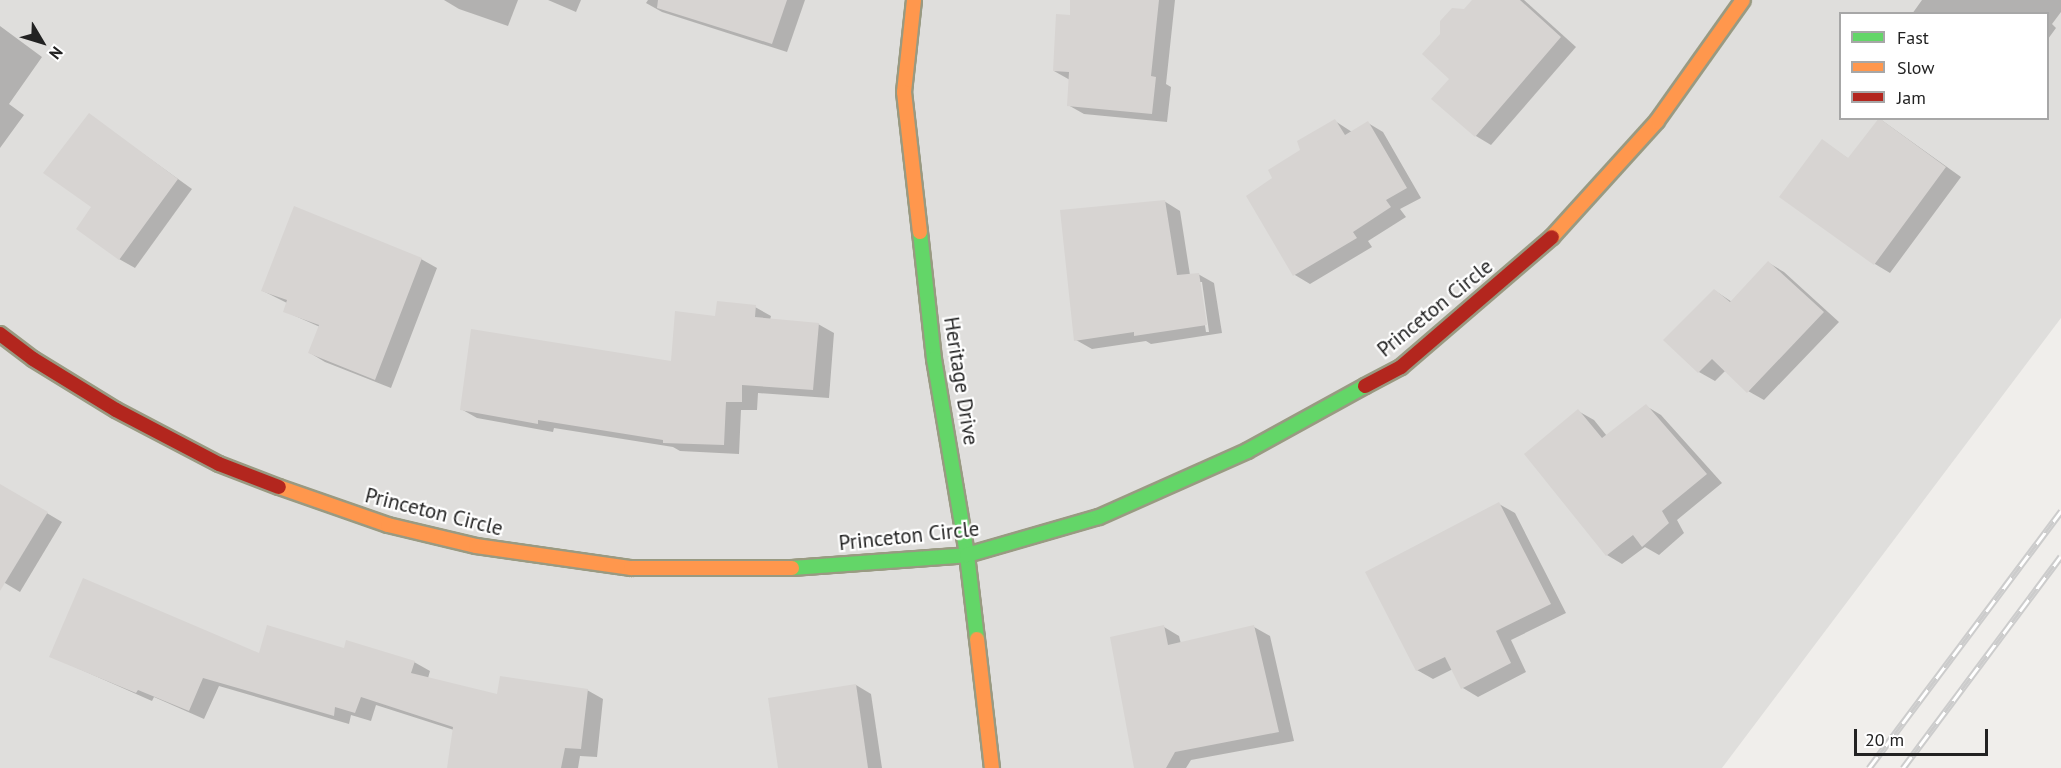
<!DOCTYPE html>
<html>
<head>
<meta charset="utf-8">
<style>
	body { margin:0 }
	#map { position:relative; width:2061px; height:768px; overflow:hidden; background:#f0eeeb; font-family:"PT Sans",sans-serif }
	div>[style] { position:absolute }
	.residential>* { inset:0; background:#dfdedc }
	.shadow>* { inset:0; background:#0003 }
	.building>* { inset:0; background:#d7d4d2 }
	.roads { filter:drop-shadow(2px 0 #999a82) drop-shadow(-2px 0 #999a82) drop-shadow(0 2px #999a82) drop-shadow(0 -2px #999a82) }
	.fast>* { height:14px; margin:-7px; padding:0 7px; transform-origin:7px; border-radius:7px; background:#63d668 }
	.slow>* { height:14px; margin:-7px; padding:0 7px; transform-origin:7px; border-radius:7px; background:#ff974d }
	.jam>* { height:14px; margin:-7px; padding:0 7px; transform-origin:7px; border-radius:7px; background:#b3261e }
	.rail>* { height:7px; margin-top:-3.5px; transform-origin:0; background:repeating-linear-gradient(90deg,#fff 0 14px,#ccc 0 28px); box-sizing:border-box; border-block:2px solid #ccc }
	span { translate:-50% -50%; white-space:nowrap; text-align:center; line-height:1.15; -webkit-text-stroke:4.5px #fff; paint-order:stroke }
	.street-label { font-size:21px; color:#222 }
	.legend { position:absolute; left:1839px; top:12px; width:210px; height:108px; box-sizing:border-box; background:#fff; border:2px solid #a7a7a7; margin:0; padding:8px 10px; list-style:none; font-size:18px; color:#222 }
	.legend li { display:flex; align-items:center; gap:12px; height:30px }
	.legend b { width:30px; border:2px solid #a7a7a7 }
	.north { position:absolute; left:12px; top:12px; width:60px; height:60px; -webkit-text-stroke:4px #fff; paint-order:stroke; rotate:128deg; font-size:16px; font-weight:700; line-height:24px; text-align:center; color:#222 }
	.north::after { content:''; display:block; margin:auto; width:21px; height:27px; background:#222; clip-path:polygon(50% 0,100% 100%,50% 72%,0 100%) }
	.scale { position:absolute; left:1854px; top:729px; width:134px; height:27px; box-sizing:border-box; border:3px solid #222; border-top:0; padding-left:8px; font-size:18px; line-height:21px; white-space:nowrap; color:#222; -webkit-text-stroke:4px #fff; paint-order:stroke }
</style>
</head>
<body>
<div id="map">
	<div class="residential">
		<i style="clip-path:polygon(evenodd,0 0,2061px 0,2061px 318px,1722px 768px,0 768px,0 0,1840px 14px,2048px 14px,2048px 118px,1840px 118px,1840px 14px)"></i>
	</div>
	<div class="shadow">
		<i style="clip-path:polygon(444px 0,518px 0,508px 26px,459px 9px)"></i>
		<i style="clip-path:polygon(548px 0,581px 0,576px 12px)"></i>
		<i style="clip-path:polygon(648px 0,805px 0,787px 52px,662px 12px,646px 3px)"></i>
		<i style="clip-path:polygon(1072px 0,1175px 0,1166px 84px,1171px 87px,1167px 122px,1084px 114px,1068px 105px,1070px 80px,1054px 71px,1071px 16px)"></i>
		<i style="clip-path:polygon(1474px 0,1524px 0,1576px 47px,1491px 145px,1476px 136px,1451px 79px)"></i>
		<i style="clip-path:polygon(1922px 0,2061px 0,2061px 12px,2052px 24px,2056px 28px,2048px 39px,2048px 14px,1912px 14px)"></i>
		<i style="clip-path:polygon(0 26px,42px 57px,9px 104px,24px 115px,0 148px)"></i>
		<i style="clip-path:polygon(89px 115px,192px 189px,135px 268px,119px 259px,93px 207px)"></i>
		<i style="clip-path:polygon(1880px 119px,1961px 177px,1890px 273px,1875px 264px,1822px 141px,1849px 159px)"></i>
		<i style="clip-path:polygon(1335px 121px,1352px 132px,1368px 123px,1383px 132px,1421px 198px,1400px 209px,1406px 217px,1368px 241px,1372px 247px,1310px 284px,1295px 275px,1274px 179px)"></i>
		<i style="clip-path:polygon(evenodd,1164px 201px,1180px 211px,1190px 275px,1198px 274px,1214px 283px,1222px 333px,1151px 344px,1146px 341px,1092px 349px,1076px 340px,1164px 201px,1198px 282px,1202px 282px,1209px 332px,1206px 332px,1198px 282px)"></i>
		<i style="clip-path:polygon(421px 259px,437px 268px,391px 388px,325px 362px,310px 353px,320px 327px,284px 311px,287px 303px,263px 291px)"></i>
		<i style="clip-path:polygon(1769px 263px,1784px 272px,1839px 322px,1764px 400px,1748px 391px,1726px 370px,1715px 381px,1699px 372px,1665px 340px,1714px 290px,1732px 302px)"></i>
		<i style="clip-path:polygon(755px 307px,771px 316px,770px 320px,818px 324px,834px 333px,829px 398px,758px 393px,757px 410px,741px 410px,739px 454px,680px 451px,673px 447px,554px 428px,553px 432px,477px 418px,461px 409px,672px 363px,716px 317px)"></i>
		<i style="clip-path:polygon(1646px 406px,1661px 415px,1722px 483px,1677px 520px,1684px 533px,1659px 555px,1645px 547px,1622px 564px,1607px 555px,1578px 411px,1594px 420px,1607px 436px)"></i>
		<i style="clip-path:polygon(6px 489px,62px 522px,20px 592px,0 580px,0 497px)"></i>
		<i style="clip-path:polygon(1499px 504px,1515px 513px,1566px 613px,1511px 640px,1526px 672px,1478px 697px,1463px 688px,1453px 669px,1433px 679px,1417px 670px)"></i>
		<i style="clip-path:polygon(1164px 627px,1179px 636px,1181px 644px,1254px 627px,1270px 636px,1294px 741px,1191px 760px,1186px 768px,1135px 768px)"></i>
		<i style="clip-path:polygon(345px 650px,414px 662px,430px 671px,428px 678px,498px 696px,587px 690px,603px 699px,597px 757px,580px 756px,578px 768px,448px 768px,454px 730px,376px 705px,371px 721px,351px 715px,349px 724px,219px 686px,204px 719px,154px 697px,152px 701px,50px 656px,260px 655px)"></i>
		<i style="clip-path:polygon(856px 685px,871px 694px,882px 768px,779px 768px)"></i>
	</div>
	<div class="building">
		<i style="clip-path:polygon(658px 0,787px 0,772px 44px,657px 8px)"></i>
		<i style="clip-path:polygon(1070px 0,1159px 0,1151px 76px,1156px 77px,1152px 114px,1067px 106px,1069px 72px,1053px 71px,1056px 14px,1070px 15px)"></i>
		<i style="clip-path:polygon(1472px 0,1520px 0,1561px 37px,1475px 137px,1431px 99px,1449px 79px,1422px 54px,1440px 34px,1440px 21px,1452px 8px,1464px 9px)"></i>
		<i style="clip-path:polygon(89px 113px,178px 179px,119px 260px,76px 229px,91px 207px,43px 173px)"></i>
		<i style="clip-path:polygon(1879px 118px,1946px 167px,1874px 265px,1779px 197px,1822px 139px,1848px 158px)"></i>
		<i style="clip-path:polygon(1335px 119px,1345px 135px,1368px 121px,1407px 188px,1386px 200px,1391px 207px,1353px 232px,1357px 238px,1293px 276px,1246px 196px,1272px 178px,1268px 170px,1300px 150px,1297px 141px)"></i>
		<i style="clip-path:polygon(1165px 200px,1177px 275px,1199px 273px,1207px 325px,1134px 336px,1134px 332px,1074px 341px,1060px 210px)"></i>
		<i style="clip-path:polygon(294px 206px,422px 258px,375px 380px,308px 353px,319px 325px,283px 312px,287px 300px,261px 291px)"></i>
		<i style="clip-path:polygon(1768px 261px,1824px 312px,1747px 393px,1712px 359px,1698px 373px,1663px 340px,1714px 289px,1730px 302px)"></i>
		<i style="clip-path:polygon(717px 301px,756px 305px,755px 317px,819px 323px,813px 390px,742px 385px,742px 402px,726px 402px,724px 445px,663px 443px,663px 440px,538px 420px,538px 424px,460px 410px,471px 329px,671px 361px,675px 311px,715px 316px)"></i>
		<i style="clip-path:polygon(1646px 404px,1707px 474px,1662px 511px,1669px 523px,1642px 547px,1633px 535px,1606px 556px,1524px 454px,1578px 409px,1602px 438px)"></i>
		<i style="clip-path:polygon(0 484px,48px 512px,0 591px)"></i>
		<i style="clip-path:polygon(1499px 502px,1551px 604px,1496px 631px,1511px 663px,1461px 689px,1445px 657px,1416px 671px,1365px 572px)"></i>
		<i style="clip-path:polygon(83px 578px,259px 653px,267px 625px,344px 648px,346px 640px,415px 661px,411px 673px,497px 694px,500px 676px,588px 689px,581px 749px,565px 748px,561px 768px,447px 768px,453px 727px,361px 697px,355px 713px,335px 707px,334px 716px,203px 678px,189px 711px,138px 690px,136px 693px,49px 657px)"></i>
		<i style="clip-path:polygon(1164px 625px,1168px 645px,1254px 625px,1279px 732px,1175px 752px,1166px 768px,1134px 768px,1110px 637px)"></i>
		<i style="clip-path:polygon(856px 684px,868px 768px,778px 768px,768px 698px)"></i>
	</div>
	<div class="roads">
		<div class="fast">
			<i style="left:920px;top:232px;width:128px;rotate:83.7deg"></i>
			<i style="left:934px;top:359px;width:199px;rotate:80.4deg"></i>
			<i style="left:967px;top:555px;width:85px;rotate:83.2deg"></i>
			<i style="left:792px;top:568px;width:175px;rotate:-4.2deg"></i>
			<i style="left:967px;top:555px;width:137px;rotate:-16.1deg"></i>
			<i style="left:1099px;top:517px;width:162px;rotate:-24deg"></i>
			<i style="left:1247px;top:451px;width:135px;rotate:-28.8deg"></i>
		</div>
		<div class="slow">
			<i style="left:914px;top:0;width:93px;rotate:96.2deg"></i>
			<i style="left:904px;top:92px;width:141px;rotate:83.5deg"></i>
			<i style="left:1552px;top:237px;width:156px;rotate:-47.8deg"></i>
			<i style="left:1657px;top:121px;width:148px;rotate:-54.6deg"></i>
			<i style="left:279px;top:487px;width:115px;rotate:19.2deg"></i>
			<i style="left:388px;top:525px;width:90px;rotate:13.4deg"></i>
			<i style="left:476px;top:546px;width:157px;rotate:8.1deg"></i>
			<i style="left:631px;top:568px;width:161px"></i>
			<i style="left:977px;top:639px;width:130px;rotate:83.4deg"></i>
		</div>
		<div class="jam">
			<i style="left:0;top:334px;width:41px;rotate:37.1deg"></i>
			<i style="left:33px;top:359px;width:97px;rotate:31.6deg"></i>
			<i style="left:116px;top:410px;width:116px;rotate:27.7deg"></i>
			<i style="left:219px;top:464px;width:64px;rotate:21deg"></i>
			<i style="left:1365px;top:386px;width:41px;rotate:-27.8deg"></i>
			<i style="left:1401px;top:367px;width:199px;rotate:-40.7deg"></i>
		</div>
	</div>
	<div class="rail">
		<i style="left:1869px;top:768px;width:321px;rotate:-53.2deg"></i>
		<i style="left:1903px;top:768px;width:264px;rotate:-53.3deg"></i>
	</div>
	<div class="street-label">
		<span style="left:1435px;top:308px;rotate:-39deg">Princeton Circle</span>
		<span style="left:961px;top:381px;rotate:81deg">Heritage Drive</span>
		<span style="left:434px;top:512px;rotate:14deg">Princeton Circle</span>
		<span style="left:909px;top:536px;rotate:-6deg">Princeton Circle</span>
	</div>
	<ul class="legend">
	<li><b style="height:8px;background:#63d668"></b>Fast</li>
	<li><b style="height:8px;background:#ff974d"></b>Slow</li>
	<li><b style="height:8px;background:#b3261e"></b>Jam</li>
	</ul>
	<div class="north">N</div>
	<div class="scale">20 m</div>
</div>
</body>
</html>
